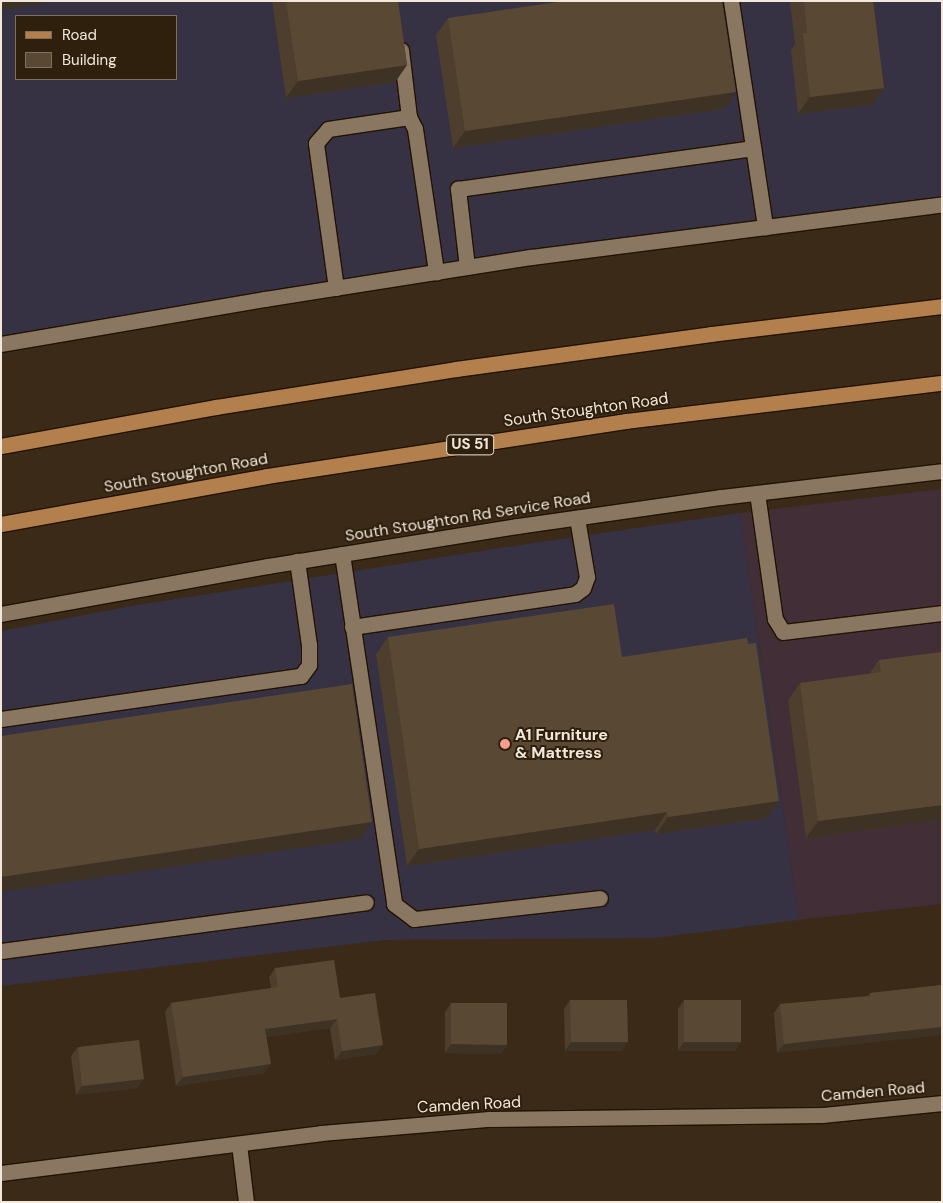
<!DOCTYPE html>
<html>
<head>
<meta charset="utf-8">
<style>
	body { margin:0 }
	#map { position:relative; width:943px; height:1203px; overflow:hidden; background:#3a2a17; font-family:"DM Sans",sans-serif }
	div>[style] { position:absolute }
	.commercial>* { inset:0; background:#412e37 }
	.industrial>* { inset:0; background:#363243 }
	.roads { filter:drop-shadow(1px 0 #211202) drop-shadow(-1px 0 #211202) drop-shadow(0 1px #211202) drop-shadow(0 -1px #211202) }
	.minor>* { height:15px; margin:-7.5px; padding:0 7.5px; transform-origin:7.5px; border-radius:7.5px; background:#8a7762 }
	.major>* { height:15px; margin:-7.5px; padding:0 7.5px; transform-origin:7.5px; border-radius:7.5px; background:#b3804d }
	.wall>* { inset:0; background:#4d3e2d }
	.shaded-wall>* { inset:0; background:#3e3224 }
	.building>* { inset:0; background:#594834 }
	.dots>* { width:14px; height:14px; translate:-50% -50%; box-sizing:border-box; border:2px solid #2f200d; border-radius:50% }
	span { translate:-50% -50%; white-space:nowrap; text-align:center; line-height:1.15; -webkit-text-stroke:4px #2f200d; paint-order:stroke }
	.shield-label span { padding:1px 4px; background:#2f200d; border:1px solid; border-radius:4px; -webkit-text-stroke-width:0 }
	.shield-label { font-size:15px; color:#f1e7db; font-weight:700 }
	.street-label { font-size:16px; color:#f1e7db }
	.poi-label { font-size:16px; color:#f1e7db; font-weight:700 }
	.left { translate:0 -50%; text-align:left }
	.frame { position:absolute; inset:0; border:2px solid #f1e7db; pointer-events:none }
	.legend { position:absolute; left:15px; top:15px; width:162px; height:65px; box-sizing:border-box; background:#2f200d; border:1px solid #7d705f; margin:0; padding:6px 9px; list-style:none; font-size:15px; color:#f1e7db }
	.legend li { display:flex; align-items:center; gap:10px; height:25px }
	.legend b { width:25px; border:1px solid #7d705f }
</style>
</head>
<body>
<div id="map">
	<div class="commercial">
		<i style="clip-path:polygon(942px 489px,942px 904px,799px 920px,740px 513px)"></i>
	</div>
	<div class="industrial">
		<i style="clip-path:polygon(evenodd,1px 1px,942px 1px,942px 204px,531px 257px,1px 344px,1px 1px,16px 16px,176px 16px,176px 79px,16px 79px,16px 16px)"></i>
		<i style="clip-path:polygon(740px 513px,799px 920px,655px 938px,385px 940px,1px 986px,1px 631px,131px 606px,533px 543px)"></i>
	</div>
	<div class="roads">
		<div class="minor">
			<i style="left:731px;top:1px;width:229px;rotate:81.4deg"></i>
			<i style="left:401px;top:50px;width:67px;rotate:83.2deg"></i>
			<i style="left:467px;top:267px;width:79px;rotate:-96.6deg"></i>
			<i style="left:458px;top:189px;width:298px;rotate:-7.9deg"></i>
			<i style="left:336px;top:288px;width:146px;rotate:-97.9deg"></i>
			<i style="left:316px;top:143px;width:18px;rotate:-49deg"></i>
			<i style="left:328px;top:129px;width:82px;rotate:-8.4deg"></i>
			<i style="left:409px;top:117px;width:13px;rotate:63deg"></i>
			<i style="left:415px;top:129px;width:145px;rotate:81.6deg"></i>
			<i style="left:1px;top:344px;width:268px;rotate:-9.7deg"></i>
			<i style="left:265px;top:299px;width:269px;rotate:-9deg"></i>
			<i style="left:531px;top:257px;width:414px;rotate:-7.3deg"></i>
			<i style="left:757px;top:493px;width:127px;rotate:81.9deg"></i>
			<i style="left:775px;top:619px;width:15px;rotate:58deg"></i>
			<i style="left:783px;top:632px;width:160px;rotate:-6.8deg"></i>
			<i style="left:342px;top:554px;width:354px;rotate:81.5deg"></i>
			<i style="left:394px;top:904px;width:25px;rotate:37deg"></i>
			<i style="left:414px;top:919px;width:187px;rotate:-6.4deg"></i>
			<i style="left:1px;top:614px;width:271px;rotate:-10.2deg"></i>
			<i style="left:268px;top:566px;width:252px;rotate:-9.1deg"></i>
			<i style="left:517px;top:526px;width:206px;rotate:-8.1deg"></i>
			<i style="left:721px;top:497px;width:223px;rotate:-6.7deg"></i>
			<i style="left:352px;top:627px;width:225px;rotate:-8.4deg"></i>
			<i style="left:575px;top:594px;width:10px;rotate:-37deg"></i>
			<i style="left:583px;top:588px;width:12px;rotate:-70deg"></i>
			<i style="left:587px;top:577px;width:60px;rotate:-99.6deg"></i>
			<i style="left:1px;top:719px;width:303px;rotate:-8.2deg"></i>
			<i style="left:301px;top:676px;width:14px;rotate:-54deg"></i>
			<i style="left:309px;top:665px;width:20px;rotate:-90deg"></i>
			<i style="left:309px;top:645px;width:85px;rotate:-98.1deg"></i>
			<i style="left:1px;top:951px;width:368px;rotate:-7.6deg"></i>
			<i style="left:239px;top:1144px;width:58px;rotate:83.1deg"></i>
			<i style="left:1px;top:1173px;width:322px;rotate:-7.1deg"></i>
			<i style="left:321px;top:1133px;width:169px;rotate:-4.8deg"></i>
			<i style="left:489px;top:1119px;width:333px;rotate:-0.7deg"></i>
			<i style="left:822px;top:1115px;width:121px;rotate:-5.7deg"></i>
		</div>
		<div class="major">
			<i style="left:1px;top:446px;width:219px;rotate:-10.3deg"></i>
			<i style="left:216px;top:407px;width:243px;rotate:-9deg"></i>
			<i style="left:456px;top:369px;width:257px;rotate:-7.8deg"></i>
			<i style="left:711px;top:334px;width:233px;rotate:-6.9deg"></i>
			<i style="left:1px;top:524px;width:270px;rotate:-10.2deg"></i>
			<i style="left:267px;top:476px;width:363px;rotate:-8.7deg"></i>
			<i style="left:626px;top:421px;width:318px;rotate:-6.9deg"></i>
		</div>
	</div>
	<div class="wall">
		<i style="clip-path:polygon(272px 1px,398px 1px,407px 65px,395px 82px,286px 98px)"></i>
		<i style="clip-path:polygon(790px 1px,873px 1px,884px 88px,872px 105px,798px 114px,791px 50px,795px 44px)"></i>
		<i style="clip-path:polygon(448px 18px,724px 109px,453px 148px,436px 35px)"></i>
		<i style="clip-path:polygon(388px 637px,622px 657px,767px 818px,656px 834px,655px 830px,407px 866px,376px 654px)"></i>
		<i style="clip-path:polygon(942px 652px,942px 820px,806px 838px,788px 700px,800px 683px,869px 674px,879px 660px)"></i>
		<i style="clip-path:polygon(275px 968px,340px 998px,376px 1054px,335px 1060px,330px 1028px,266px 1037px,264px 1073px,176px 1086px,165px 1012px,171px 1003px,271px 988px,269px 977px)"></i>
		<i style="clip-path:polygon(942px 985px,777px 1053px,774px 1013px,780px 1004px,868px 996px,870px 993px)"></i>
		<i style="clip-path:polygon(570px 1000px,628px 1042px,621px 1051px,565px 1051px,564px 1009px)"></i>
		<i style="clip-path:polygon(684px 1000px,741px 1042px,735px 1051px,678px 1051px,678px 1009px)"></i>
		<i style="clip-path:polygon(451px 1003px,507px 1045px,501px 1054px,445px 1053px,445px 1012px)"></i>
		<i style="clip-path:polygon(78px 1047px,144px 1079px,137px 1088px,76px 1095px,71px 1056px)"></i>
	</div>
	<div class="shaded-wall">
		<i style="clip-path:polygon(1px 1px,58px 1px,1px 10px)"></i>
		<i style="clip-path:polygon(407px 65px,395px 82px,286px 98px,298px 81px)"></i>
		<i style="clip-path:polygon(884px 88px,872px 105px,798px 114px,810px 97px)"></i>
		<i style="clip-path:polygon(736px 92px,724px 109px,453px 148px,465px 131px)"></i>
		<i style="clip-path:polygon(779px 801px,767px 818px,656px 834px,668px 817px)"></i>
		<i style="clip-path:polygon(942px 805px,942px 820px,806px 838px,818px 821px)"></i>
		<i style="clip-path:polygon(667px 812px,655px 830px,407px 866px,419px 849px)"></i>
		<i style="clip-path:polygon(372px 822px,360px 839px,1px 892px,1px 877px)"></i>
		<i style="clip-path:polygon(337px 1019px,330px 1028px,259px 1038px,265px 1029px)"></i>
		<i style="clip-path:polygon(942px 1027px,942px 1035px,777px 1053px,784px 1044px)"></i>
		<i style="clip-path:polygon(571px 1042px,628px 1042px,621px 1051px,565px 1051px)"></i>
		<i style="clip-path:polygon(684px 1042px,741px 1042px,735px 1051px,678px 1051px)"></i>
		<i style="clip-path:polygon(451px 1044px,507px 1045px,501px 1054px,445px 1053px)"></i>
		<i style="clip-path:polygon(383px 1045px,376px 1054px,335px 1060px,342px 1051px)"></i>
		<i style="clip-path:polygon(271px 1064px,264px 1073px,176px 1086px,183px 1077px)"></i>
		<i style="clip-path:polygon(144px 1079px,137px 1088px,76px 1095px,82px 1086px)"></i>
	</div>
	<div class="building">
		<i style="clip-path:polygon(286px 1px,398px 1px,407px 65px,298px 81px)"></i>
		<i style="clip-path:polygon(564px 1px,722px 1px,736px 92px,465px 131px,448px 18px)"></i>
		<i style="clip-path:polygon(804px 1px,873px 1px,884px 88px,810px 97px,803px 33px,807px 33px)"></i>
		<i style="clip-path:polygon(614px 604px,622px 657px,747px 638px,748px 644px,756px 643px,779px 801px,668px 817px,667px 812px,419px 849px,388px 637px)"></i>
		<i style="clip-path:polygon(942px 652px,942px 805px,818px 821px,800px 683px,881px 672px,879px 660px)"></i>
		<i style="clip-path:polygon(352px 684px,372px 822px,1px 877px,1px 736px)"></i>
		<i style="clip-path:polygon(334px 960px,340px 998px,375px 993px,383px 1045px,342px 1051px,337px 1019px,265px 1029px,271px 1064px,183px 1077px,171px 1003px,278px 987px,275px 968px)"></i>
		<i style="clip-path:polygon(942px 985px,942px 1027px,784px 1044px,780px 1004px,871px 996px,870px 993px)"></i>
		<i style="clip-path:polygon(570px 1000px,627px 1000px,628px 1042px,571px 1042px)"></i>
		<i style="clip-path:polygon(684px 1000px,741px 1000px,741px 1042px,684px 1042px)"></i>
		<i style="clip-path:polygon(451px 1003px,507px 1003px,507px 1045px,451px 1044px)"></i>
		<i style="clip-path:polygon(139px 1040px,144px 1079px,82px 1086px,78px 1047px)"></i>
	</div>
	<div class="dots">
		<i style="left:505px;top:744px;background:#f59d8e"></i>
	</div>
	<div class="shield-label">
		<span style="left:470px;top:445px">US 51</span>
	</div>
	<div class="street-label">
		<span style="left:586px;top:410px;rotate:-8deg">South Stoughton Road</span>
		<span style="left:186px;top:473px;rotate:-10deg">South Stoughton Road</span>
		<span style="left:468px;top:517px;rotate:-9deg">South Stoughton Rd Service Road</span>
		<span style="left:873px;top:1092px;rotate:-5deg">Camden Road</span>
		<span style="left:469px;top:1105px;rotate:-3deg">Camden Road</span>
	</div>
	<div class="poi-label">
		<span class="left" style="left:515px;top:744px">A1 Furniture<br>&amp; Mattress</span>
	</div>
	<div class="frame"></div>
	<ul class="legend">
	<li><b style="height:6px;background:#b3804d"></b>Road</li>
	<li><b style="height:14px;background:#594834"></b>Building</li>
	</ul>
</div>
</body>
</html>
